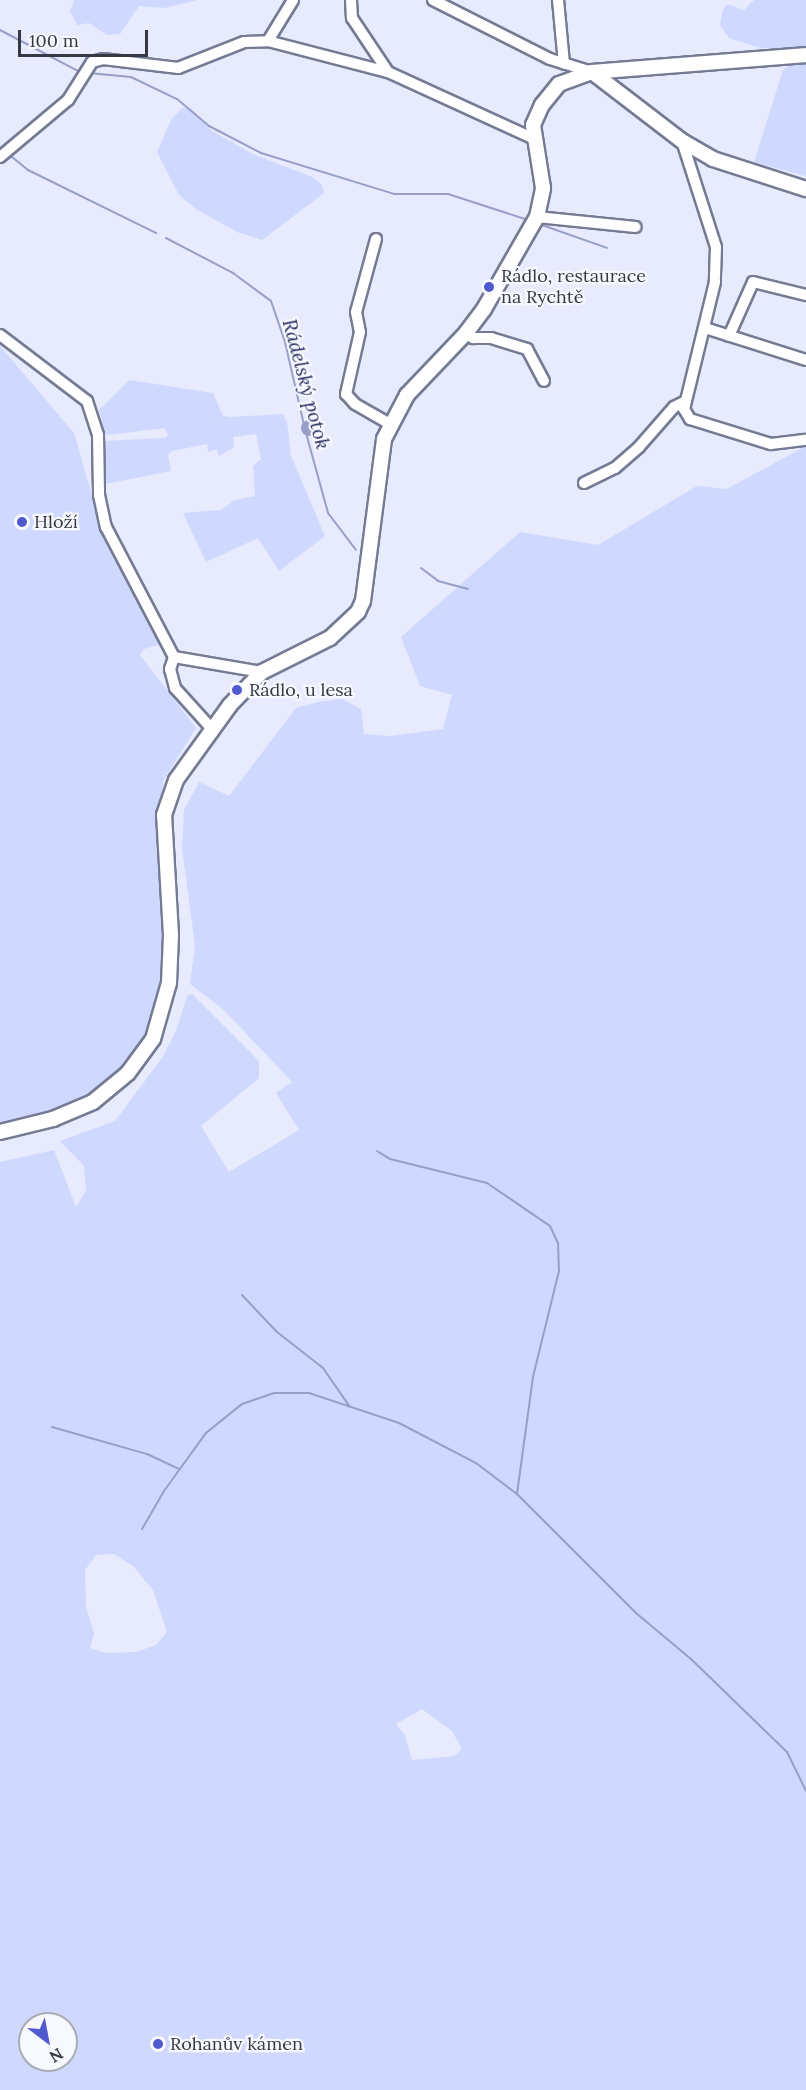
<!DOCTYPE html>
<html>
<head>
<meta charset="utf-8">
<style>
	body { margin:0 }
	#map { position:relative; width:806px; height:2090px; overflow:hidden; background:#e7ebfd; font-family:Lora,serif }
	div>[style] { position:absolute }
	.green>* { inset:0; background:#cfd8fe }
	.water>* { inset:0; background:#979fc8 }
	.round { border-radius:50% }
	.stream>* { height:2px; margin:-1px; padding:0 1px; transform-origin:1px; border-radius:1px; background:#979fc8 }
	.roads { filter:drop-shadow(2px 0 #757b94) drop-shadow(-2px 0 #757b94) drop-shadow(0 2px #757b94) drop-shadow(0 -2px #757b94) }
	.street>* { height:10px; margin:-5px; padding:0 5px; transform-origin:5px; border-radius:5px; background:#fff }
	.secondary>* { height:14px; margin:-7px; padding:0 7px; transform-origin:7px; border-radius:7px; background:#fff }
	.dots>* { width:16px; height:16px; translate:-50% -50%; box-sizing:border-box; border:3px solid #f8f9ff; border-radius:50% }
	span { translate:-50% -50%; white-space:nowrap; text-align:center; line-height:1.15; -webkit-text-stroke:4.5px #f8f9ff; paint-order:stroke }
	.poi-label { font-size:18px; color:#363844 }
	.left { translate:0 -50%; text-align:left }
	.water-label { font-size:20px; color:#262c5e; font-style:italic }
	.north { position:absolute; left:18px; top:2012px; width:60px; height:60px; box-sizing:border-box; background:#f8f9ff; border:2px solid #aaacb4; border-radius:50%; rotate:148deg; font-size:16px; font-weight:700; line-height:24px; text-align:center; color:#363844 }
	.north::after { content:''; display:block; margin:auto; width:21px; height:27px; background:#5159cf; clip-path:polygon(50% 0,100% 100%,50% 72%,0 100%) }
	.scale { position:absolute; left:18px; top:30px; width:130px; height:27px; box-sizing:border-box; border:3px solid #363844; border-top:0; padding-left:8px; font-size:18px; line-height:21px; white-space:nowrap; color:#363844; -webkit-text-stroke:4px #f8f9ff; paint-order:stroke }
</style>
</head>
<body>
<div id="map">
	<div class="green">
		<i style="clip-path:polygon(74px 0,198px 0,164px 8px,139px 6px,120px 34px,107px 35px,89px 23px,77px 25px,70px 11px)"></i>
		<i style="clip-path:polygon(754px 0,806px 0,806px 48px,760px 48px,729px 38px,720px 25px,722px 12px,727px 4px,744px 10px)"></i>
		<i style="clip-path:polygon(806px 62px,806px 176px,754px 162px,783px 70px,791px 64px)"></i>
		<i style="clip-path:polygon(183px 108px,191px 108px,212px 131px,253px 154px,312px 177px,322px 185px,324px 193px,262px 240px,237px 232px,196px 209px,179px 195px,157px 152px,172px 118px)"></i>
		<i style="clip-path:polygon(0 346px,74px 433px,105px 540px,161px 644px,144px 649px,140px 655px,196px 728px,163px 781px,162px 974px,153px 1021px,142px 1045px,116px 1077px,83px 1103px,0 1125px)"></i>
		<i style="clip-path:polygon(129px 380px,213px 393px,223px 416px,230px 417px,283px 414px,287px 422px,291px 456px,325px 536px,279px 571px,258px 538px,206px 562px,183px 513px,221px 510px,235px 500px,255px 496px,253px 466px,261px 459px,256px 434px,233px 437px,234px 447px,219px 456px,217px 449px,208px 452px,207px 444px,172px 451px,168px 455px,171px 471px,105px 484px,104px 441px,165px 438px,168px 435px,165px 428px,108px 435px,104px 432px,99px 410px)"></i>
		<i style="clip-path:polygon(evenodd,806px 446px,806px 2090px,0 2090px,0 1162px,54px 1150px,76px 1207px,86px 1191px,84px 1166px,60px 1141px,115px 1121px,162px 1058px,176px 1031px,187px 996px,192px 994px,259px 1061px,259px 1078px,201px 1126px,229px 1172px,299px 1130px,276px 1093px,292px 1082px,224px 1010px,190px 984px,195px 945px,182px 849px,184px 810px,199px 782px,229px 796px,296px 708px,318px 702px,342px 699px,361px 709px,364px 734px,390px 736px,443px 729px,452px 695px,420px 686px,401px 637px,520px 532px,598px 545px,697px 486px,727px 489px,806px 446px,114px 1554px,133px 1566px,153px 1590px,167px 1632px,156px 1645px,136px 1652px,106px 1653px,90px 1648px,94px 1633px,86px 1607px,85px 1570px,96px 1555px,114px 1554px,806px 446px,422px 1709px,452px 1731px,462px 1749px,455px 1756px,412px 1760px,405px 1735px,396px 1724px,422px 1709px,806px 446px,30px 2024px,66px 2024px,66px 2060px,30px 2060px,30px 2024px)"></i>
	</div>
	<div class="water">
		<i class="round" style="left:301px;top:420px;width:16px;height:16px"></i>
	</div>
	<div class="stream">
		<i style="left:0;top:30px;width:90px;rotate:27.7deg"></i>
		<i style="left:89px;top:73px;width:42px;rotate:5.4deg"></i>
		<i style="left:131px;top:77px;width:51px;rotate:25.6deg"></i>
		<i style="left:177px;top:99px;width:42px;rotate:40.2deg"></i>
		<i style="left:209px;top:126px;width:59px;rotate:27.4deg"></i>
		<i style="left:261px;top:153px;width:139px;rotate:17.1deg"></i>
		<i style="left:394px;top:194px;width:54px"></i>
		<i style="left:448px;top:194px;width:84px;rotate:18deg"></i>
		<i style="left:0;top:148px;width:1px"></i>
		<i style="left:12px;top:157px;width:21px;rotate:39deg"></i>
		<i style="left:28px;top:170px;width:143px;rotate:26.2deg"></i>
		<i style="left:539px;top:224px;width:72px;rotate:19.4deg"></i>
		<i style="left:166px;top:238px;width:76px;rotate:27.6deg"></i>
		<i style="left:233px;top:273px;width:47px;rotate:36.4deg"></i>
		<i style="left:271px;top:301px;width:43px;rotate:71.1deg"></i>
		<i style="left:285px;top:342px;width:85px;rotate:77.1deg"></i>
		<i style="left:306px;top:433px;width:83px;rotate:74.6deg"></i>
		<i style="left:328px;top:513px;width:46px;rotate:52.9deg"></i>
		<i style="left:421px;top:568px;width:21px;rotate:37deg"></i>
		<i style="left:438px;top:581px;width:31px;rotate:15deg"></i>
		<i style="left:377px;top:1151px;width:15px;rotate:32deg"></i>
		<i style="left:390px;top:1159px;width:100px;rotate:13.9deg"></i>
		<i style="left:487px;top:1183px;width:76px;rotate:34.3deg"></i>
		<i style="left:550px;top:1226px;width:19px;rotate:65deg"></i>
		<i style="left:558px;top:1243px;width:28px;rotate:88deg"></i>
		<i style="left:559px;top:1271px;width:109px;rotate:103.8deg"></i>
		<i style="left:533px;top:1377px;width:118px;rotate:97.8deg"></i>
		<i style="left:242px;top:1295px;width:51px;rotate:46.6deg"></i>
		<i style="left:277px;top:1332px;width:58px;rotate:38deg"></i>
		<i style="left:323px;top:1368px;width:47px;rotate:55.3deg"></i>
		<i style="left:52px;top:1427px;width:99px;rotate:15.9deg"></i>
		<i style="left:147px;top:1454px;width:35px;rotate:25deg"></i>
		<i style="left:142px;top:1529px;width:44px;rotate:-59.9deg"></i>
		<i style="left:164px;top:1491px;width:72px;rotate:-54.1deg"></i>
		<i style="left:206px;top:1433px;width:46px;rotate:-38.9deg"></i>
		<i style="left:242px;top:1404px;width:34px;rotate:-19deg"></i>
		<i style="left:274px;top:1393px;width:35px"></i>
		<i style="left:309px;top:1393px;width:95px;rotate:18.4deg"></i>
		<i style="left:399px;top:1423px;width:87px;rotate:27.5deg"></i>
		<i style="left:476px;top:1463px;width:51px;rotate:37.1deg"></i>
		<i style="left:517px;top:1494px;width:168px;rotate:45deg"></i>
		<i style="left:636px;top:1613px;width:72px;rotate:39.9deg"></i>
		<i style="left:691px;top:1659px;width:134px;rotate:44.1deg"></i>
		<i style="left:787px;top:1752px;width:43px;rotate:64deg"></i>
	</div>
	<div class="roads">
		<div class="street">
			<i style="left:351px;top:0;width:18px;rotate:87deg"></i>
			<i style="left:352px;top:18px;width:65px;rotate:56.3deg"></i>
			<i style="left:433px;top:0;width:131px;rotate:26.8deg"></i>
			<i style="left:550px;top:59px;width:44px;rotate:17.2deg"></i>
			<i style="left:558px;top:0;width:64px;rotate:84.6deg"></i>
			<i style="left:268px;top:41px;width:48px;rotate:-58.6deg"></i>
			<i style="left:682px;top:141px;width:111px;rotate:72.2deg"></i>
			<i style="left:716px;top:247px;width:35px;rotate:92deg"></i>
			<i style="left:715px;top:282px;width:131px;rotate:103.7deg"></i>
			<i style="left:684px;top:409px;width:12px;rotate:59deg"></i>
			<i style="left:690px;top:419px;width:85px;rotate:17.2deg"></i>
			<i style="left:771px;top:444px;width:35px;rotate:-7deg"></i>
			<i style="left:0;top:157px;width:89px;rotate:-40deg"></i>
			<i style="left:68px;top:100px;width:45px;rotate:-57.7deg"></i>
			<i style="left:92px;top:62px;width:11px;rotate:-15deg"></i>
			<i style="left:103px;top:59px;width:76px;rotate:6.8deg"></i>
			<i style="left:178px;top:68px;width:71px;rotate:-21.5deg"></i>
			<i style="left:244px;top:42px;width:24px;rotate:-2deg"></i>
			<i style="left:268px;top:41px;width:124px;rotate:14.5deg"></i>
			<i style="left:388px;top:72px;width:158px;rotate:24.6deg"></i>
			<i style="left:537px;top:217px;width:99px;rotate:5.8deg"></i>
			<i style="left:376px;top:239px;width:76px;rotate:105.3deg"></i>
			<i style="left:356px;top:312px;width:20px;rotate:79deg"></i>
			<i style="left:360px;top:332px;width:64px;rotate:102.7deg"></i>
			<i style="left:346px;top:394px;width:13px;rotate:48deg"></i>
			<i style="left:355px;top:404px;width:40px;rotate:29.7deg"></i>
			<i style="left:705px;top:328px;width:106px;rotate:17.6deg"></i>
			<i style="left:466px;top:333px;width:9px;rotate:36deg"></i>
			<i style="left:473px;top:338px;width:18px"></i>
			<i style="left:491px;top:338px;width:38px;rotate:17deg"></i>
			<i style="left:527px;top:349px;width:36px;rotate:62deg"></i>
			<i style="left:0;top:335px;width:109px;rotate:37.2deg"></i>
			<i style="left:87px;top:401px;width:36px;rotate:72deg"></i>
			<i style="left:98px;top:435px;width:60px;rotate:89deg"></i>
			<i style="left:99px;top:495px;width:33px;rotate:78deg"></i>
			<i style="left:106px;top:527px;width:147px;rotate:62.4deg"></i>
			<i style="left:174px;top:657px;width:13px;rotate:108deg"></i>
			<i style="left:170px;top:669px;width:20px;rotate:75deg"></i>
			<i style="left:175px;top:688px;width:55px;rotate:47.9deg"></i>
			<i style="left:729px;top:336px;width:59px;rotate:-66deg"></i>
			<i style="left:753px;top:282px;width:55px;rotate:13.8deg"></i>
			<i style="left:584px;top:483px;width:34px;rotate:-26deg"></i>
			<i style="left:615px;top:468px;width:32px;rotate:-41deg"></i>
			<i style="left:639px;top:447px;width:53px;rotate:-48.8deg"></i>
			<i style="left:674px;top:407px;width:13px;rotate:-27deg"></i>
			<i style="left:174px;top:657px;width:89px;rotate:9.7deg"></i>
		</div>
		<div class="secondary">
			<i style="left:592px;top:72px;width:113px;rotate:37.5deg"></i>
			<i style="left:682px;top:141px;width:36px;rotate:30deg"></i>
			<i style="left:713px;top:159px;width:98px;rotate:17.9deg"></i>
			<i style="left:0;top:1132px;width:55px;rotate:-13.8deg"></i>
			<i style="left:53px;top:1119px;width:43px;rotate:-23deg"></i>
			<i style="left:93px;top:1102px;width:45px;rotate:-39.6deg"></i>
			<i style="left:128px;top:1073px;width:42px;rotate:-53.7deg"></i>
			<i style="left:153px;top:1039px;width:58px;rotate:-74.1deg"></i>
			<i style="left:169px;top:983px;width:48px;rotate:-87.6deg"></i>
			<i style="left:171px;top:935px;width:120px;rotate:-93.3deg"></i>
			<i style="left:164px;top:815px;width:37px;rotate:-71deg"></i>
			<i style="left:176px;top:780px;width:92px;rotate:-54.2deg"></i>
			<i style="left:230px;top:705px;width:46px;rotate:-45.9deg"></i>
			<i style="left:262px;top:672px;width:76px;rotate:-26.6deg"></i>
			<i style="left:330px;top:638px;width:38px;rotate:-43deg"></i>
			<i style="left:358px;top:612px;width:12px;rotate:-66deg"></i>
			<i style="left:363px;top:601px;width:163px;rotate:-82.6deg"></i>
			<i style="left:384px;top:439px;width:50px;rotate:-62.4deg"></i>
			<i style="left:407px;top:395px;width:86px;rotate:-46.4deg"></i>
			<i style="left:466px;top:333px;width:30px;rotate:-53deg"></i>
			<i style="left:484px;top:309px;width:106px;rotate:-60.1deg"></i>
			<i style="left:537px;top:217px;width:30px;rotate:-78deg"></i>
			<i style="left:543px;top:188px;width:64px;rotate:-99deg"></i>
			<i style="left:533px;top:125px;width:22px;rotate:-66deg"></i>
			<i style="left:542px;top:105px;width:27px;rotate:-51deg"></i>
			<i style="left:559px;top:84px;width:35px;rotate:-20deg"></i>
			<i style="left:592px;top:72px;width:215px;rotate:-4.5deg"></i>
		</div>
	</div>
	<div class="dots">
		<i style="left:489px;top:287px;background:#5159cf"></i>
		<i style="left:22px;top:522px;background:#5159cf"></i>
		<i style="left:237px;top:690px;background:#5159cf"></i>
		<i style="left:158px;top:2044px;background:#5159cf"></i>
	</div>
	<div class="poi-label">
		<span class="left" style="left:501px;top:287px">Rádlo, restaurace<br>na Rychtě</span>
		<span class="left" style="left:34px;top:522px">Hloží</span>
		<span class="left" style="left:249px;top:690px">Rádlo, u lesa</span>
		<span class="left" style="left:170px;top:2044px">Rohanův kámen</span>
	</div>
	<div class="water-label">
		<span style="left:307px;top:384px;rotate:75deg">Rádelský potok</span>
	</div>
	<div class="north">N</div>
	<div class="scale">100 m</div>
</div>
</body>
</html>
